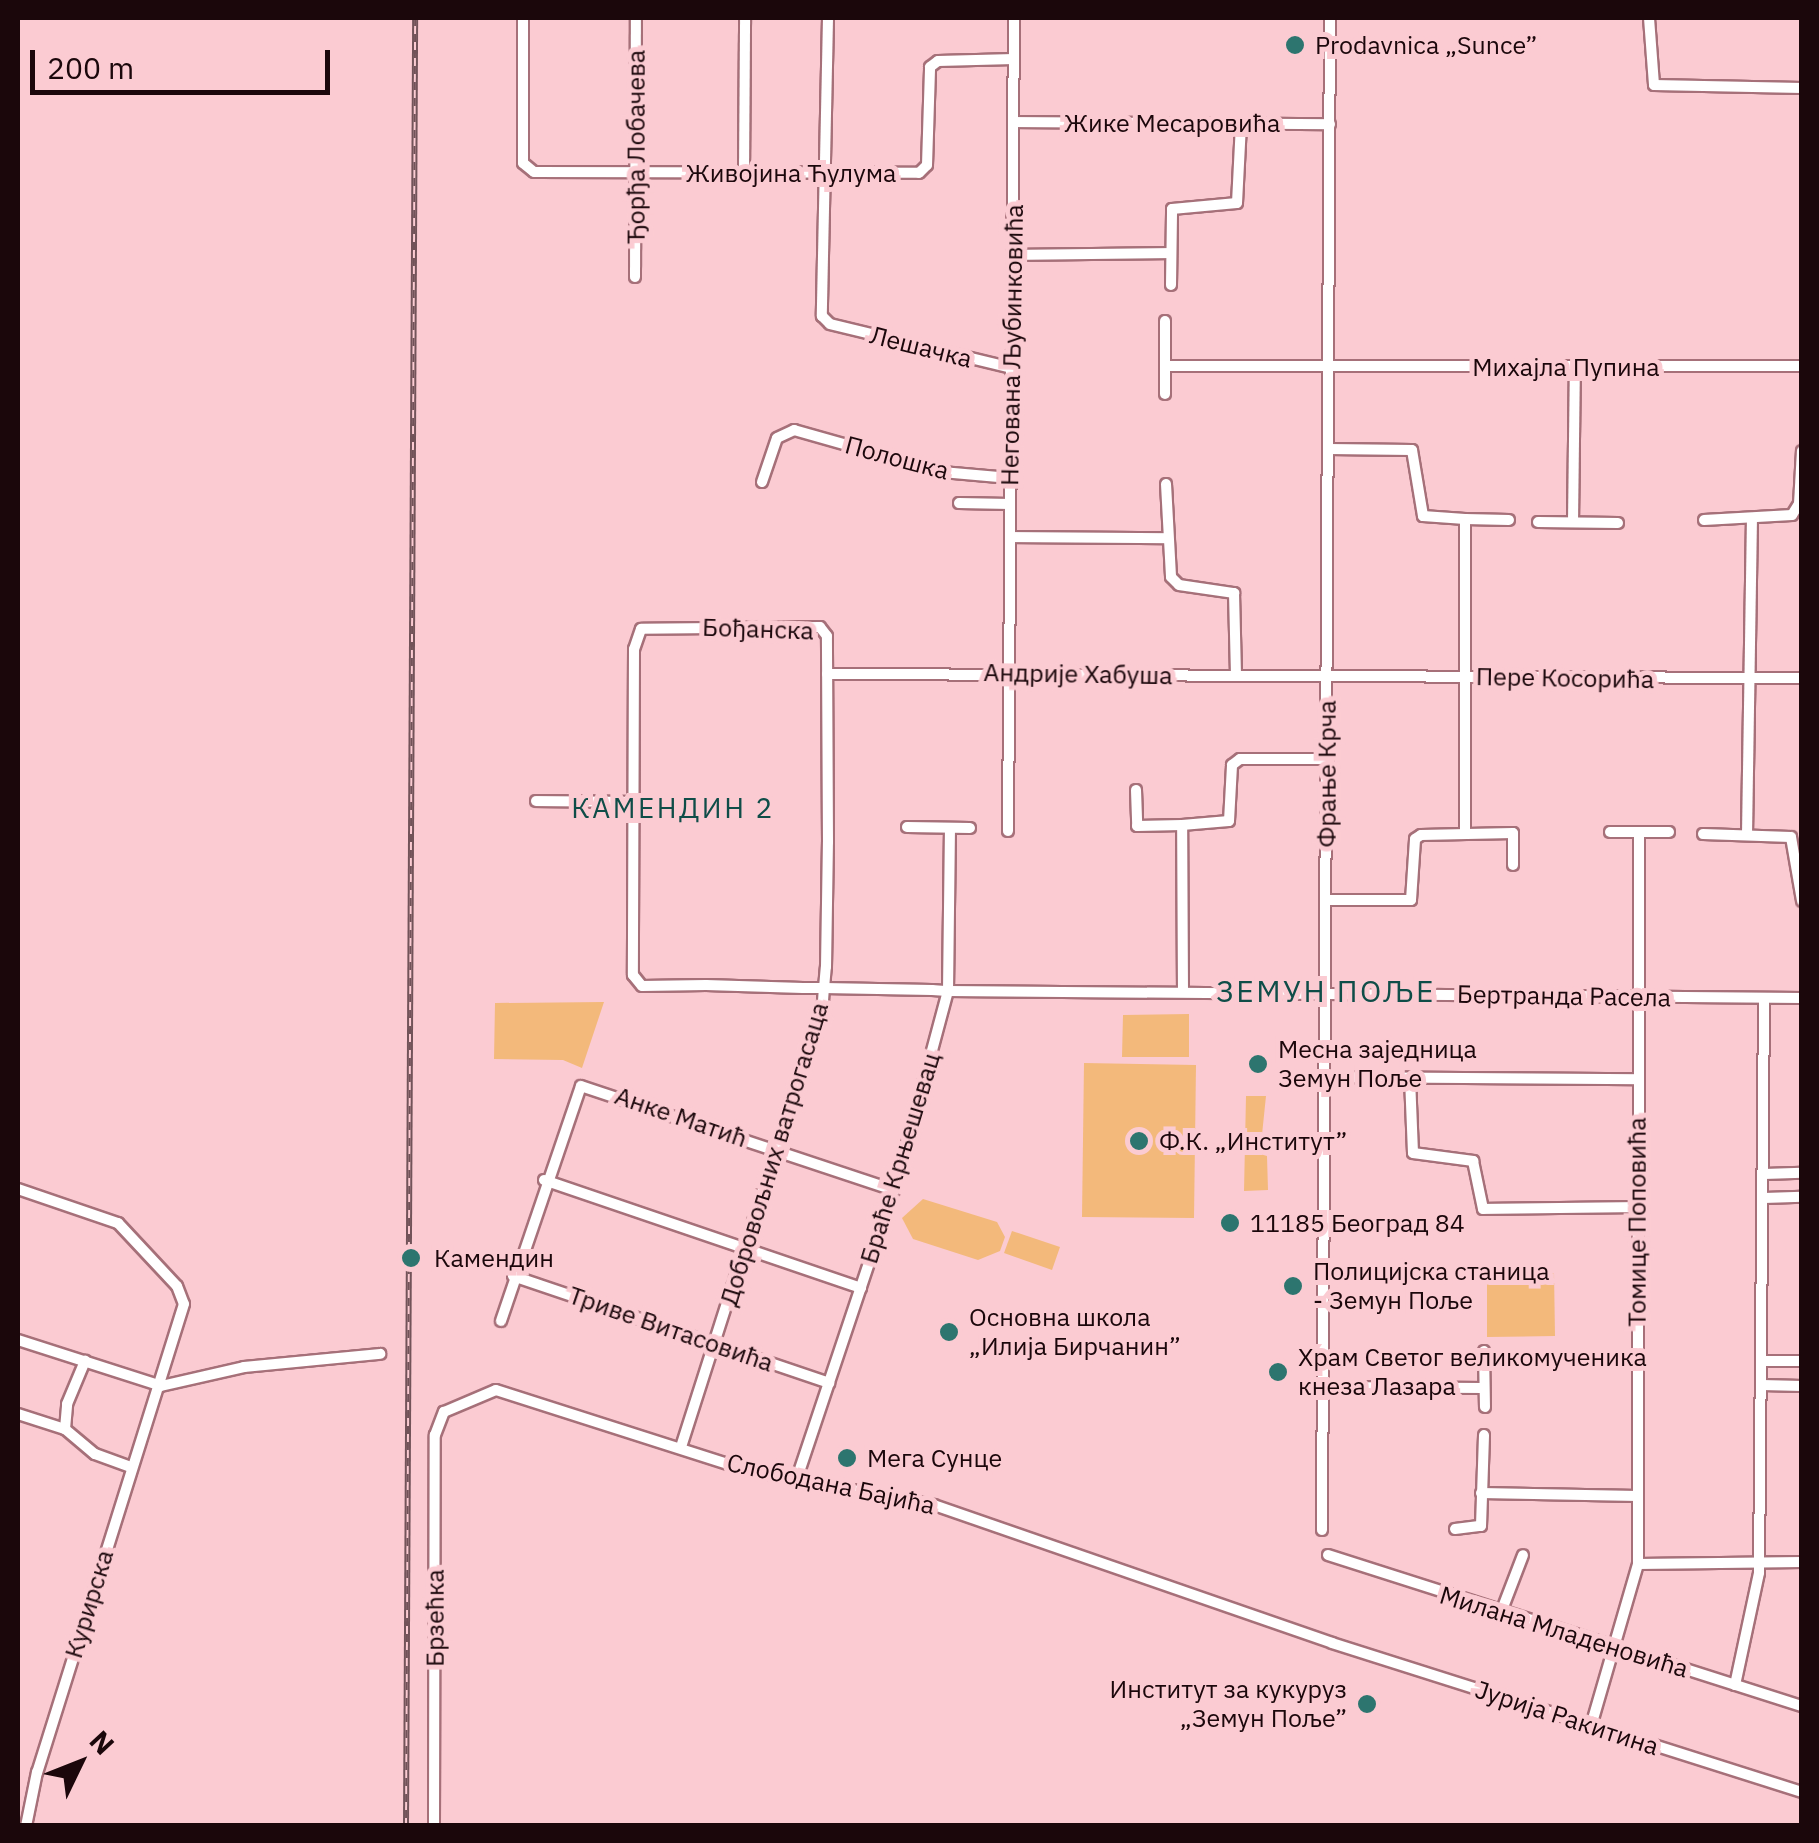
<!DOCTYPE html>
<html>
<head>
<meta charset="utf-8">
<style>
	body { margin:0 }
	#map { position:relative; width:1819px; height:1843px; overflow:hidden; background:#fbcbd2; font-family:"IBM Plex Sans",sans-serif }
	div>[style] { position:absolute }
	.green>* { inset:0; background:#f3b97b }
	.roads { filter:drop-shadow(2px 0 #a67079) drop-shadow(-2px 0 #a67079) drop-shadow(0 2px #a67079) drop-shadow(0 -2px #a67079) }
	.minor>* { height:10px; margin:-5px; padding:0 5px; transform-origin:5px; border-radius:5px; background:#fff }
	.rail>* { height:6px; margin-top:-3px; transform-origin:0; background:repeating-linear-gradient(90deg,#fbcbd2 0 8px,#725359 0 16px); box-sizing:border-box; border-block:2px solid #725359 }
	.dots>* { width:28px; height:28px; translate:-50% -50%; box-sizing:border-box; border:5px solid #fbcbd2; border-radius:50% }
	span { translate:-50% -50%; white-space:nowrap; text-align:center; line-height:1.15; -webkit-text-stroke:10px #fbcbd2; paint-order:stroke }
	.poi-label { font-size:25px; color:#1b070b }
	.left { translate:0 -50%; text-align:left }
	.right { translate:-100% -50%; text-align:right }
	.street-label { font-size:25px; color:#1b070b }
	.neighbourhood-label { font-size:28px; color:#0f4d48; letter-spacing:2.5px }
	.quarter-label { font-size:30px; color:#0f4d48; letter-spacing:2.5px }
	.frame { position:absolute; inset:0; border:20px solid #1b070b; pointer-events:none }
	.north { position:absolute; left:30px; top:1713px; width:100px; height:100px; -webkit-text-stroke:8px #fbcbd2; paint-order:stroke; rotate:47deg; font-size:28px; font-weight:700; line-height:40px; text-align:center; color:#1b070b }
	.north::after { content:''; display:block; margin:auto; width:35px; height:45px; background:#1b070b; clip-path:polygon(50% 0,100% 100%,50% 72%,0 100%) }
	.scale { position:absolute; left:30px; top:50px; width:300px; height:45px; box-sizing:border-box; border:5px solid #1b070b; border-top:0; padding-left:12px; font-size:30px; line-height:35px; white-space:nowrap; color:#1b070b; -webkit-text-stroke:8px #fbcbd2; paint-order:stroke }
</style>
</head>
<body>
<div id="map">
	<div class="green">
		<i style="clip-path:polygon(604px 1002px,582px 1068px,563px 1060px,494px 1059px,495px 1003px)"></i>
		<i style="clip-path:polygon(1189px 1014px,1189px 1057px,1122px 1057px,1123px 1015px)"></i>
		<i style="clip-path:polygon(1084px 1063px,1196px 1065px,1194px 1218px,1082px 1217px)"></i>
		<i style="clip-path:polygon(1246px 1096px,1266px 1096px,1260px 1154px,1267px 1156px,1268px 1190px,1244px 1191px)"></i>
		<i style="clip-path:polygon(923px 1199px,997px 1222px,1005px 1237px,1000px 1251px,978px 1260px,913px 1239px,902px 1218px)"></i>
		<i style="clip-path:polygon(1012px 1231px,1060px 1247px,1052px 1270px,1004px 1253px)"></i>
		<i style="clip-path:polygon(1554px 1273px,1555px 1336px,1487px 1337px,1487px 1274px)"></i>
	</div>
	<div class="roads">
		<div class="minor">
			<i style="left:523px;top:18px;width:145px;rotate:90deg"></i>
			<i style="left:523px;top:163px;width:14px;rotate:39deg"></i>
			<i style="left:534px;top:172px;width:385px;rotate:0.1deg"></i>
			<i style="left:919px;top:173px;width:11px;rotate:-45deg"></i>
			<i style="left:927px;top:165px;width:98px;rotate:-88.2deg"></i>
			<i style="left:930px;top:67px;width:10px;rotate:-37deg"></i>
			<i style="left:938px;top:61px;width:76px;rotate:-1.5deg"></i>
			<i style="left:828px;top:18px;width:298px;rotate:91.2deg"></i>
			<i style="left:822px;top:316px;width:11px;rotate:45deg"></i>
			<i style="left:830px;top:324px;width:187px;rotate:13.6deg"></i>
			<i style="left:1649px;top:18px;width:67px;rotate:85.7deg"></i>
			<i style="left:1654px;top:85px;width:148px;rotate:1.2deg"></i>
			<i style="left:1014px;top:122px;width:316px;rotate:0.4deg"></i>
			<i style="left:744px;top:173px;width:155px;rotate:-89.6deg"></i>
			<i style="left:1013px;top:255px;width:157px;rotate:-0.7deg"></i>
			<i style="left:635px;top:277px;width:259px;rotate:-89.8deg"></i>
			<i style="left:1171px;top:285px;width:76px;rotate:-89.2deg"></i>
			<i style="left:1172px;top:209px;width:65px;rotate:-5.3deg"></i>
			<i style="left:1237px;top:203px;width:79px;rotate:-87.1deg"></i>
			<i style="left:1166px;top:366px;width:636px"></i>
			<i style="left:1165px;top:394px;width:73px;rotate:-90deg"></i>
			<i style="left:1329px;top:449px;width:83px;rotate:0.7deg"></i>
			<i style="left:1412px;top:450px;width:67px;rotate:80.5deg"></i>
			<i style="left:1423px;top:516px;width:42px;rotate:4.1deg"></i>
			<i style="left:1465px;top:519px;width:315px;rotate:90deg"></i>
			<i style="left:762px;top:482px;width:46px;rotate:-71.2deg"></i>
			<i style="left:777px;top:438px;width:19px;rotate:-25deg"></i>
			<i style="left:794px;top:430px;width:154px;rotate:15.8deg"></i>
			<i style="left:942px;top:472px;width:68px;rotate:5deg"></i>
			<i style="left:1166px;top:484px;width:93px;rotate:86.9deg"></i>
			<i style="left:1171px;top:577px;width:11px;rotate:45deg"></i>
			<i style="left:1179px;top:585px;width:56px;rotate:8.3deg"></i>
			<i style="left:1234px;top:593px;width:83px;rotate:88.6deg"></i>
			<i style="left:959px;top:503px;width:51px;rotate:1.1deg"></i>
			<i style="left:1465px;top:519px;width:44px;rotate:1.3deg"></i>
			<i style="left:1704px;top:520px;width:88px;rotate:-3.3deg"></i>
			<i style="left:1792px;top:515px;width:13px;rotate:-58deg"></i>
			<i style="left:1799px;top:504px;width:53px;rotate:-86.8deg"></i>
			<i style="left:1538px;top:522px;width:80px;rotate:0.7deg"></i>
			<i style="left:1573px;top:522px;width:156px;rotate:-89.3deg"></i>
			<i style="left:1010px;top:537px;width:157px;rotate:0.4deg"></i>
			<i style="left:827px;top:674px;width:975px;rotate:0.24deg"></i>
			<i style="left:1136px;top:790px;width:36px;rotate:88deg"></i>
			<i style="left:1137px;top:826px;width:45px;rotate:-1.3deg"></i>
			<i style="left:536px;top:801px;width:98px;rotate:0.6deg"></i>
			<i style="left:907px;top:827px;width:63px;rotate:0.9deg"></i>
			<i style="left:1008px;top:831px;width:813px;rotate:-89.58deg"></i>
			<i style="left:1610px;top:832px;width:59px"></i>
			<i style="left:1703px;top:834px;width:88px;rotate:2deg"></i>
			<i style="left:1791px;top:837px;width:65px;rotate:80.2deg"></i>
			<i style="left:1747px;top:835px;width:316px;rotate:-89.1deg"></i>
			<i style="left:1327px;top:900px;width:84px"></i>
			<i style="left:1411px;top:900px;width:61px;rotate:-86.2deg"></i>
			<i style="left:1415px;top:839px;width:7px;rotate:-34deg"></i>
			<i style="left:1421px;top:835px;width:92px;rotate:-1.2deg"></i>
			<i style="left:1513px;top:833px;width:32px;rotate:90deg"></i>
			<i style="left:1183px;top:991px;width:166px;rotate:-90.3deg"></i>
			<i style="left:1182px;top:825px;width:47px;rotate:-4.9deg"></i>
			<i style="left:1229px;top:821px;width:56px;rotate:-86.9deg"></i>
			<i style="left:1232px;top:765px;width:10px;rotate:-37deg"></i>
			<i style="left:1240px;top:759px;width:88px"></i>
			<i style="left:1326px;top:1077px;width:311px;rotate:0.4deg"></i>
			<i style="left:1410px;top:1078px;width:75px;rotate:87.7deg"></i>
			<i style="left:1413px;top:1153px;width:61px;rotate:7.6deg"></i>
			<i style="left:1473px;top:1161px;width:49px;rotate:78.2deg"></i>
			<i style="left:1483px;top:1209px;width:153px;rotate:-0.7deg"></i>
			<i style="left:1764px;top:1174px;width:38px;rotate:-2deg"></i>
			<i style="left:544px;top:1180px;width:335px;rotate:18.8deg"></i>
			<i style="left:18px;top:1189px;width:106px;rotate:18.8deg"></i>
			<i style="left:118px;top:1223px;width:86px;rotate:46.9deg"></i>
			<i style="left:177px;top:1286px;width:19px;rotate:69deg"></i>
			<i style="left:184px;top:1304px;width:491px;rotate:107.4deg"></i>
			<i style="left:37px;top:1772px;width:55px;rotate:101.5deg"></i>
			<i style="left:1764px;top:1198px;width:38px;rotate:-2deg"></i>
			<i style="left:513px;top:1276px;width:334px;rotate:18.7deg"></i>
			<i style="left:501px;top:1321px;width:248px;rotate:-71.2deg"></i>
			<i style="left:581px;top:1086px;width:330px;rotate:18.4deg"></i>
			<i style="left:18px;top:1340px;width:150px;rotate:17.8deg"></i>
			<i style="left:1484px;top:1351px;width:56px;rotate:89deg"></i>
			<i style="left:1763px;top:1361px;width:39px"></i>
			<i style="left:1762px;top:1385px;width:40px;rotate:1.4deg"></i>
			<i style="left:161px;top:1386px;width:85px;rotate:-12.9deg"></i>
			<i style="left:244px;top:1367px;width:137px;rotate:-5.5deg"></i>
			<i style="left:1323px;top:1387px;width:161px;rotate:0.4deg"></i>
			<i style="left:18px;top:1414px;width:49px;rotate:17.7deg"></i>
			<i style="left:65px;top:1429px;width:39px;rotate:40deg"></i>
			<i style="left:95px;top:1454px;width:38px;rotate:20deg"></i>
			<i style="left:65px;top:1429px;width:25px;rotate:-85deg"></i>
			<i style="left:67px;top:1404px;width:47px;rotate:-67.3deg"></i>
			<i style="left:681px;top:1447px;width:468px;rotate:-72.3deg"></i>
			<i style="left:823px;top:1001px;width:13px;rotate:-86deg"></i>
			<i style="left:824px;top:988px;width:21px;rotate:-85deg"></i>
			<i style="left:826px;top:967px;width:125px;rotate:-89.1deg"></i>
			<i style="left:828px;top:842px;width:206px;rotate:-90.3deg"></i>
			<i style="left:827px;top:636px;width:11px;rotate:-128deg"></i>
			<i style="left:820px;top:627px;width:179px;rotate:179.4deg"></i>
			<i style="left:641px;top:629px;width:21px;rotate:109deg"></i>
			<i style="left:634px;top:649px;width:326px;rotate:90.2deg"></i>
			<i style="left:633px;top:975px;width:14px;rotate:51deg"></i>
			<i style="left:642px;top:986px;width:64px;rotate:-0.9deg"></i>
			<i style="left:706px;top:985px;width:97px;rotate:1.8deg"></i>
			<i style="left:803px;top:988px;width:21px"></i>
			<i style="left:824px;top:988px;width:108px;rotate:1.1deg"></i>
			<i style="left:932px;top:990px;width:16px;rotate:4deg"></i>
			<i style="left:948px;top:991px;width:854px;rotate:0.47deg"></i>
			<i style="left:797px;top:1478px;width:325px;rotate:-71.5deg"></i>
			<i style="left:900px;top:1170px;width:185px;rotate:-75deg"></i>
			<i style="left:948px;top:991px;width:163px;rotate:-89.3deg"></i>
			<i style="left:1481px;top:1493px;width:157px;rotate:1.1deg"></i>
			<i style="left:1455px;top:1529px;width:26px;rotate:-7deg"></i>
			<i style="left:1481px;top:1526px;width:91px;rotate:-88.1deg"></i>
			<i style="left:1322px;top:1530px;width:1512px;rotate:-89.7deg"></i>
			<i style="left:1328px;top:1555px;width:497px;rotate:17.7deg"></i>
			<i style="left:1638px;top:1564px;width:164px;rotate:-0.7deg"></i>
			<i style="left:1500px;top:1615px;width:64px;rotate:-69deg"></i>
			<i style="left:1735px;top:1685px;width:115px;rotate:-77.9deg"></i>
			<i style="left:1759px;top:1573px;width:575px;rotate:-89.5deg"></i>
			<i style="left:1591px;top:1726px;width:169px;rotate:-73.8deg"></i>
			<i style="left:1638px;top:1564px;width:732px;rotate:-89.92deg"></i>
			<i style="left:434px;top:1826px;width:391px;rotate:-89.9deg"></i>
			<i style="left:435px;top:1435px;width:25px;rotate:-69deg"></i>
			<i style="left:444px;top:1412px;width:56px;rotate:-22.9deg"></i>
			<i style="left:496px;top:1390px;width:267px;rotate:17.7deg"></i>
			<i style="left:750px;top:1471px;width:187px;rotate:10.5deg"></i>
			<i style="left:934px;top:1505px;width:421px;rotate:19.1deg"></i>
			<i style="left:1332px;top:1643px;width:493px;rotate:17.6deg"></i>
		</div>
	</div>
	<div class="rail">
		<i style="left:406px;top:1826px;width:1808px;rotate:-89.71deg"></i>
	</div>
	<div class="dots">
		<i style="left:1295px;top:45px;background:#2d756f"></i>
		<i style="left:1258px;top:1064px;background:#2d756f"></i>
		<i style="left:1139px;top:1141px;background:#2d756f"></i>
		<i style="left:1230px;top:1223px;background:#2d756f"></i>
		<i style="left:411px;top:1258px;background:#2d756f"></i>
		<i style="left:1293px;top:1286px;background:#2d756f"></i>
		<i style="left:949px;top:1332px;background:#2d756f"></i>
		<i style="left:1278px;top:1372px;background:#2d756f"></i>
		<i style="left:847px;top:1458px;background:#2d756f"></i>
		<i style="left:1367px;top:1704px;background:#2d756f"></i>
	</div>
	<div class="poi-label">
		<span class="left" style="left:1315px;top:45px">Prodavnica „Sunce”</span>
		<span class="left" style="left:1278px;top:1064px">Месна заједница<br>Земун Поље</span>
		<span class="left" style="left:1159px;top:1141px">Ф.К. „Институт”</span>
		<span class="left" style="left:1250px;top:1223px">11185 Београд 84</span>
		<span class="left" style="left:434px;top:1258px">Камендин</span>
		<span class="left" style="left:1313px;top:1286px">Полицијска станица<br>- Земун Поље</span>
		<span class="left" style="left:969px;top:1332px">Основна школа<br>„Илија Бирчанин”</span>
		<span class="left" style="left:1298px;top:1372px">Храм Светог великомученика<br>кнеза Лазара</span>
		<span class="left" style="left:867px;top:1458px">Мега Сунце</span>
		<span class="right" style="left:1347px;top:1704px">Институт за кукуруз<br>„Земун Поље”</span>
	</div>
	<div class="street-label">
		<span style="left:1172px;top:123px">Жике Месаровића</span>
		<span style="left:636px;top:147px;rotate:-90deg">Ђорђа Лобачева</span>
		<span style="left:791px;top:173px">Живојина Ћулума</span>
		<span style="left:1012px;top:345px;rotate:-89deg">Негована Љубинковића</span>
		<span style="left:921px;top:347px;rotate:14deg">Лешачка</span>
		<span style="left:1566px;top:367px">Михајла Пупина</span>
		<span style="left:897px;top:458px;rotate:15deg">Полошка</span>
		<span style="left:758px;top:629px;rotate:2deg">Бођанска</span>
		<span style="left:1078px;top:674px;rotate:1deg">Андрије Хабуша</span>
		<span style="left:1565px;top:678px;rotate:1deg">Пере Косорића</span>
		<span style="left:1327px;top:774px;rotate:-90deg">Фрање Крча</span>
		<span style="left:1564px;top:996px;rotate:1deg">Бертранда Расела</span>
		<span style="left:681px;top:1117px;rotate:19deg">Анке Матић</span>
		<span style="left:774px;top:1154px;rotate:-73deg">Добровољних ватрогасаца</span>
		<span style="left:900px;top:1158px;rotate:-73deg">Браће Крњешевац</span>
		<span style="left:1637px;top:1222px;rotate:-90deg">Томице Поповића</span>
		<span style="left:671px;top:1329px;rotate:19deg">Триве Витасовића</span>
		<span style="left:831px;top:1484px;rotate:12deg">Слободана Бајића</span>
		<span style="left:89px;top:1604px;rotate:-73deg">Курирска</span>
		<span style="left:435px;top:1618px;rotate:-90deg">Брзећка</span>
		<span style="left:1564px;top:1632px;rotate:17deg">Милана Младеновића</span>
		<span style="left:1567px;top:1718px;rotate:18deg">Јурија Ракитина</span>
	</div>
	<div class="neighbourhood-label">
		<span style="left:673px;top:808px">КАМЕНДИН 2</span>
	</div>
	<div class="quarter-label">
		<span style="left:1326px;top:991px">ЗЕМУН ПОЉЕ</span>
	</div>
	<div class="frame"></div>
	<div class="north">N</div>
	<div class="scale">200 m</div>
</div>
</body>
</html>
